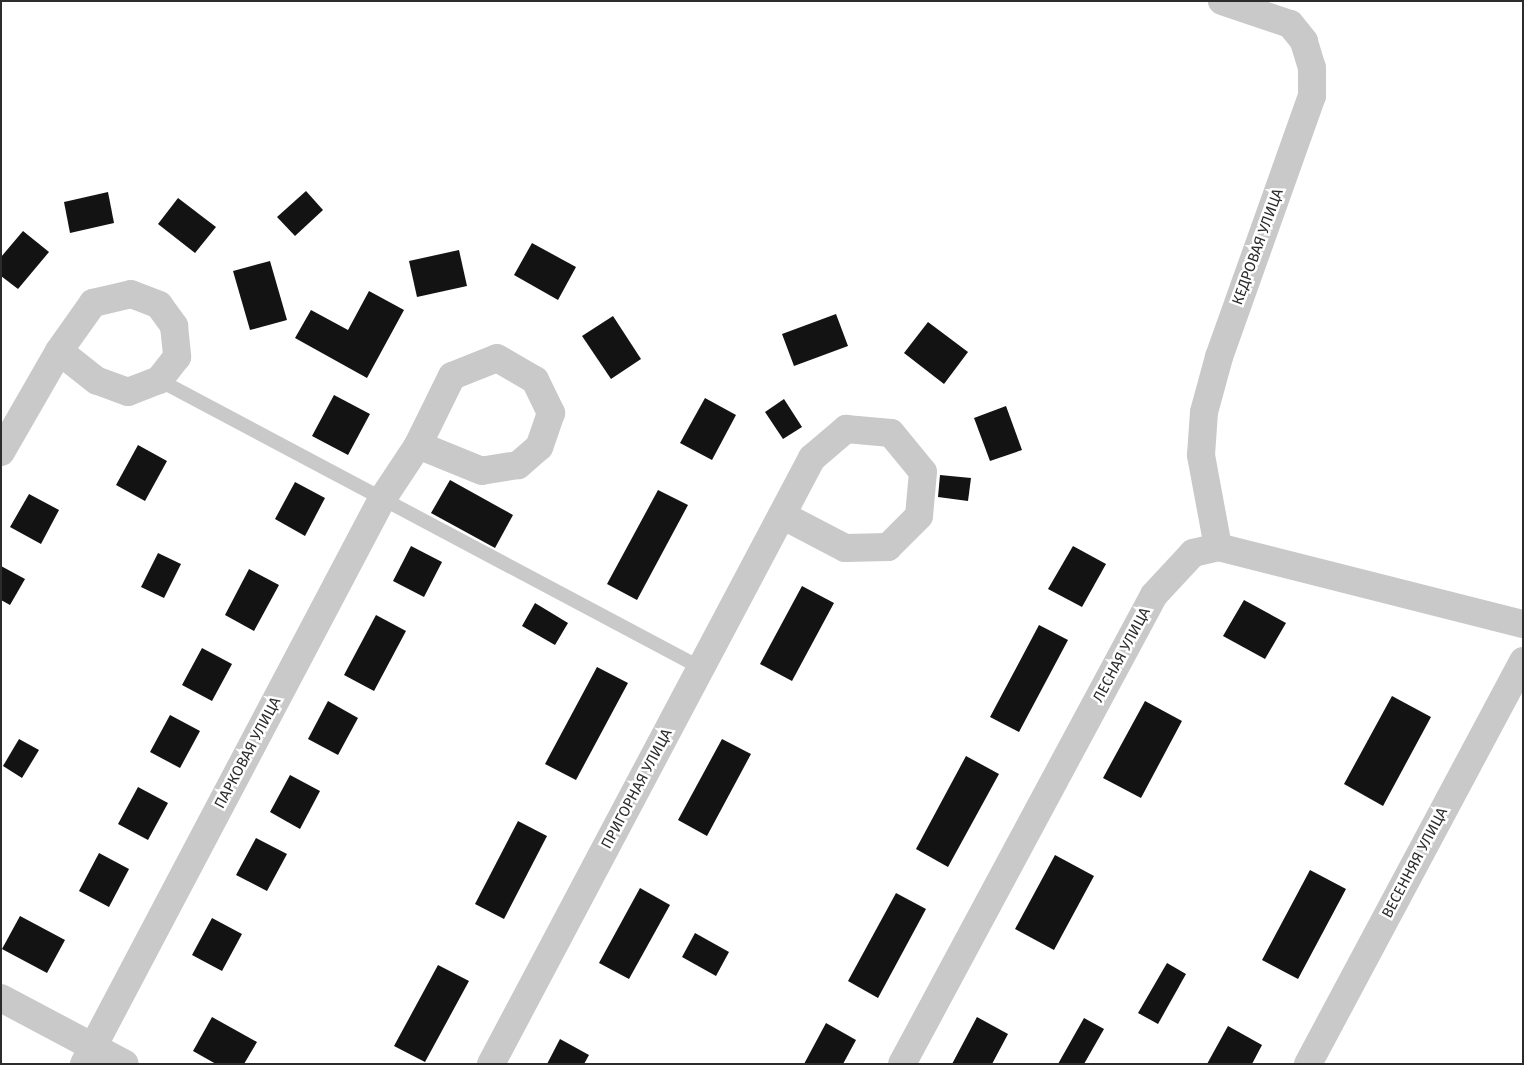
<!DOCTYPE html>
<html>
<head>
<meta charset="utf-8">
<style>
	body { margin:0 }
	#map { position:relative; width:1524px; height:1065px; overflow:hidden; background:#fff; font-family:"Fira Sans",sans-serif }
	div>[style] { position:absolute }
	.building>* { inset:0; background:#131313 }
	.service>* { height:14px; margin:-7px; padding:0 7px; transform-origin:7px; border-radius:7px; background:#c9c9c9 }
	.minor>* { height:28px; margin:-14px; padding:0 14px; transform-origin:14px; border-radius:14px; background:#c9c9c9 }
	span { translate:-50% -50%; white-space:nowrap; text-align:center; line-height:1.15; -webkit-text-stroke:5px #fff; paint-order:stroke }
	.street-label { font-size:15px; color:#2c2c2c }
	.frame { position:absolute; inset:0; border:2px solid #2c2c2c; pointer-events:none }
</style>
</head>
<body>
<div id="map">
	<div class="building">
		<i style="clip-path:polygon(306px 191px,323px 210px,295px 236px,277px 217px)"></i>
		<i style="clip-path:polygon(108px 192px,114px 223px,70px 233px,64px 202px)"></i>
		<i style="clip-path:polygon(178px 198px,216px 227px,195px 253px,158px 224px)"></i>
		<i style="clip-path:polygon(23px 231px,49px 252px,18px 289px,1px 276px,1px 257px)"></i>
		<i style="clip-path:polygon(532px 243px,576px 267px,558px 300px,514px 275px)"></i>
		<i style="clip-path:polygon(459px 250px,467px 286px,417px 297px,409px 261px)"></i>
		<i style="clip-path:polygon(270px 261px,287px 320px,250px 330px,233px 271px)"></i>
		<i style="clip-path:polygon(369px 291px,404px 310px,367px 378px,295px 338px,311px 310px,348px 330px)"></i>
		<i style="clip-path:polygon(836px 314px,848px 346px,794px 366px,782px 334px)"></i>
		<i style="clip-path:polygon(613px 316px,641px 359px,611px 379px,582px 336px)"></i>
		<i style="clip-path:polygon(928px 322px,968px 352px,944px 384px,904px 353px)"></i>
		<i style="clip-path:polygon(334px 395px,370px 414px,348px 455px,312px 436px)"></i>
		<i style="clip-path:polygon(705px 398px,736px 415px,712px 460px,680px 443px)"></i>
		<i style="clip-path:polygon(784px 399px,802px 427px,783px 439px,765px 412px)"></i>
		<i style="clip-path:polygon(1006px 406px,1022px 450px,990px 461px,974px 418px)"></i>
		<i style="clip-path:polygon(138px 445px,167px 461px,145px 501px,116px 485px)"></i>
		<i style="clip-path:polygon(940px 475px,971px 478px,968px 501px,938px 497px)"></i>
		<i style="clip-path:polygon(450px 480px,513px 515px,495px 548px,431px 513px)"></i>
		<i style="clip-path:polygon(295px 482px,325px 498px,305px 536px,275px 519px)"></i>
		<i style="clip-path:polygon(658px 490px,688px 505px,637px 600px,607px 584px)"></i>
		<i style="clip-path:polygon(29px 494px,59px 510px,41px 544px,10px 527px)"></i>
		<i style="clip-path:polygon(411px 546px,442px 562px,424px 597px,393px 581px)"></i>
		<i style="clip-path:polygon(1073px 546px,1106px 564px,1082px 607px,1048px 589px)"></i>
		<i style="clip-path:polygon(158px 553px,181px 564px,164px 598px,141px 587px)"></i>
		<i style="clip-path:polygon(1px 566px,25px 579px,10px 605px,1px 600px)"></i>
		<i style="clip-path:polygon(249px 569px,279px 585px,254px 631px,225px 615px)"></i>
		<i style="clip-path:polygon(802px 586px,834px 603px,792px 681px,760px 664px)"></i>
		<i style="clip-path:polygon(1244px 600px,1286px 623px,1265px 659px,1223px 636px)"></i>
		<i style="clip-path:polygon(535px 603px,568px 623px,555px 645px,522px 626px)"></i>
		<i style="clip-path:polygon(376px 615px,406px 631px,374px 691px,344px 675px)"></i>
		<i style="clip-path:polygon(1039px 625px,1068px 640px,1019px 732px,990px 717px)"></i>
		<i style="clip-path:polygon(202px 648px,232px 664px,212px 701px,182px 685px)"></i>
		<i style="clip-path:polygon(597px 667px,628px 683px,576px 780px,545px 764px)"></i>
		<i style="clip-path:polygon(1392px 696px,1431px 717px,1383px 806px,1344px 784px)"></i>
		<i style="clip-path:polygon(328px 701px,358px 718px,338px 755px,308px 739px)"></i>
		<i style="clip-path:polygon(1145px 701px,1182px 721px,1141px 798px,1103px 778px)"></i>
		<i style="clip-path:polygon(170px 715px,200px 731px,180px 768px,150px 752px)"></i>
		<i style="clip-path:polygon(19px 739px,39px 750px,22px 778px,3px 766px)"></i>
		<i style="clip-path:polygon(722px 739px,751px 754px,707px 836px,678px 820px)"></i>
		<i style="clip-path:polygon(966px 756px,999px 774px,948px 867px,916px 849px)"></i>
		<i style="clip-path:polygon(290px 775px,320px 791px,300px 829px,270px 812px)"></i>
		<i style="clip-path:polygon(138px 787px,168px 803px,148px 840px,118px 824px)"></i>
		<i style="clip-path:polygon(518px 821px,547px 836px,504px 919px,475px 904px)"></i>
		<i style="clip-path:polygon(256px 838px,287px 854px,267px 891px,236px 875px)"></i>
		<i style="clip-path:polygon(99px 853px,129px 869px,109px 907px,79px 891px)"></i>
		<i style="clip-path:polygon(1055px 855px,1094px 876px,1054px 950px,1015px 929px)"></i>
		<i style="clip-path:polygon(1310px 870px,1346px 889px,1298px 979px,1262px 960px)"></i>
		<i style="clip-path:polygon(640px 888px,670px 905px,629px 979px,599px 963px)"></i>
		<i style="clip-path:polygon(896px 893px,926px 909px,878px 998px,848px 981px)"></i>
		<i style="clip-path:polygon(20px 916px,65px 940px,47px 973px,2px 949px)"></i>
		<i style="clip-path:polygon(212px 918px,242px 934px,222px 971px,192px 955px)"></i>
		<i style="clip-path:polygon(695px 933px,729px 952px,716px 976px,682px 957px)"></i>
		<i style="clip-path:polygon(1167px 963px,1186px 974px,1158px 1024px,1138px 1013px)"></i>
		<i style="clip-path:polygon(438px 965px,469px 981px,425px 1062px,394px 1046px)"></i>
		<i style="clip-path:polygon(212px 1017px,257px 1042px,244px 1064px,216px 1064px,193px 1051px)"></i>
		<i style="clip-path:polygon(977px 1017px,1008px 1034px,992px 1064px,952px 1064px)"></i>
		<i style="clip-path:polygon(1084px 1018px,1104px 1029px,1084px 1064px,1058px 1064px)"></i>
		<i style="clip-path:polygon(826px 1023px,856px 1040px,843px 1064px,804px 1064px)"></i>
		<i style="clip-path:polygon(1228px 1026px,1262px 1045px,1252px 1064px,1207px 1064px)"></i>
		<i style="clip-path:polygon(560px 1039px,589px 1055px,584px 1064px,547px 1064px)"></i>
	</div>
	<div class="service">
		<i style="left:159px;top:380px;width:614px;rotate:27.98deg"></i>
	</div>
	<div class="minor">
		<i style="left:1px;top:452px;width:116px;rotate:-60.1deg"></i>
		<i style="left:59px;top:351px;width:59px;rotate:-54.7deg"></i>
		<i style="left:93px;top:303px;width:39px;rotate:-13deg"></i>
		<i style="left:131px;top:294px;width:30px;rotate:21deg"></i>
		<i style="left:159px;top:305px;width:26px;rotate:54deg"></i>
		<i style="left:174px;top:326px;width:31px;rotate:84deg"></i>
		<i style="left:177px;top:357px;width:29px;rotate:128deg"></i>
		<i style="left:159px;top:380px;width:33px;rotate:159deg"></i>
		<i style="left:128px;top:392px;width:33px;rotate:-160deg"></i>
		<i style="left:97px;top:381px;width:48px;rotate:-141.7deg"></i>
		<i style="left:1218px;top:547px;width:94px;rotate:-100.5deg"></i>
		<i style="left:1201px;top:455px;width:43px;rotate:-86deg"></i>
		<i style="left:1204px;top:412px;width:57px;rotate:-74.7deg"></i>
		<i style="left:1219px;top:357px;width:277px;rotate:-70.4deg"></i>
		<i style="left:1312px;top:96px;width:28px;rotate:-90deg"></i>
		<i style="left:1312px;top:68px;width:28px;rotate:-107deg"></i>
		<i style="left:1304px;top:41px;width:22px;rotate:-129deg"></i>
		<i style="left:1290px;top:24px;width:72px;rotate:-161.3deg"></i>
		<i style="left:1px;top:998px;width:140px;rotate:28deg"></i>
		<i style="left:84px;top:1064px;width:637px;rotate:-62.19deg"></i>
		<i style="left:381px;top:501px;width:67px;rotate:-56.5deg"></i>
		<i style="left:418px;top:445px;width:77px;rotate:-63.8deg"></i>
		<i style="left:452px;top:376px;width:48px;rotate:-21.8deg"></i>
		<i style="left:497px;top:358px;width:44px;rotate:30.1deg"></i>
		<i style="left:535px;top:380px;width:37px;rotate:64deg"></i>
		<i style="left:551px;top:413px;width:36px;rotate:109deg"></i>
		<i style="left:539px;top:447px;width:28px;rotate:139deg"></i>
		<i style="left:518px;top:465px;width:36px;rotate:171deg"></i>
		<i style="left:482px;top:471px;width:69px;rotate:-157.9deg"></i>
		<i style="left:491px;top:1064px;width:686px;rotate:-62.09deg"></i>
		<i style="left:812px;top:458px;width:45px;rotate:-40.5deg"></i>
		<i style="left:846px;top:429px;width:45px;rotate:5.1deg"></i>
		<i style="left:891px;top:433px;width:50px;rotate:50.6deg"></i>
		<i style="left:923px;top:472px;width:44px;rotate:95.2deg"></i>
		<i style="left:919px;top:516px;width:44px;rotate:135deg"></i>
		<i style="left:888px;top:547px;width:43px;rotate:178.7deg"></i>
		<i style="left:845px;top:548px;width:71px;rotate:-152.4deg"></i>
		<i style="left:902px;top:1064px;width:532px;rotate:-61.75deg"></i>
		<i style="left:1154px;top:595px;width:57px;rotate:-47.1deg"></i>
		<i style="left:1193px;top:553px;width:26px;rotate:-13deg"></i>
		<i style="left:1218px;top:547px;width:315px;rotate:14.2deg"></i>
		<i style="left:1308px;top:1064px;width:457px;rotate:-61.9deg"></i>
	</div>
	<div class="street-label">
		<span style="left:1258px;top:247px;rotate:-70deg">КЕДРОВАЯ УЛИЦА</span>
		<span style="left:1122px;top:655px;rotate:-62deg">ЛЕСНАЯ УЛИЦА</span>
		<span style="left:248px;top:753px;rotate:-62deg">ПАРКОВАЯ УЛИЦА</span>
		<span style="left:637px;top:789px;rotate:-62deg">ПРИГОРНАЯ УЛИЦА</span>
		<span style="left:1415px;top:863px;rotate:-62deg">ВЕСЕННЯЯ УЛИЦА</span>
	</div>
	<div class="frame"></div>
</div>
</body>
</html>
